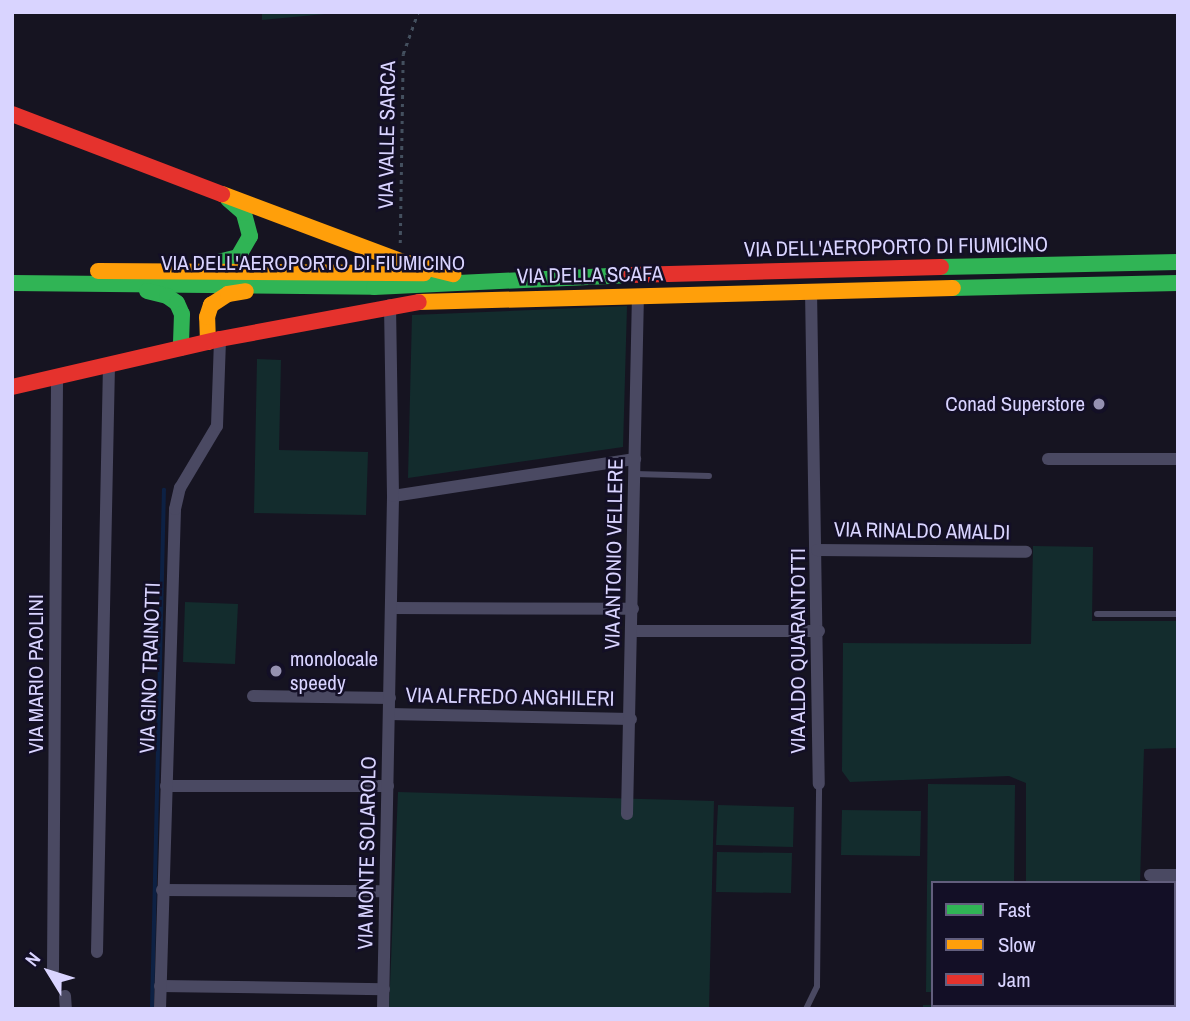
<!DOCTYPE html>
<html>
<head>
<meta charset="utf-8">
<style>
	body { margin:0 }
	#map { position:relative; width:1190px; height:1021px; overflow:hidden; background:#161421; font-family:"Archivo Narrow",sans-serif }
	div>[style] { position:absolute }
	.green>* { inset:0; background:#132c2d }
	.stream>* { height:3.5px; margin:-1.75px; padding:0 1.75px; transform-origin:1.75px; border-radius:1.75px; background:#0d2144 }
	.path>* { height:2.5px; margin-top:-1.25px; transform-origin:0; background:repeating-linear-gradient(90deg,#44505f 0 3.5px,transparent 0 8.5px) }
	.lane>* { height:6px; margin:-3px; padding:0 3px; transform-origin:3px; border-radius:3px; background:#4a4962 }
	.street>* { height:12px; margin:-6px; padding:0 6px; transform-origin:6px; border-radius:6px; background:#4a4962 }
	.fast>* { height:16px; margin:-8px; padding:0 8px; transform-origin:8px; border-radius:8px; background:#30b455 }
	.slow>* { height:16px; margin:-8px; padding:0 8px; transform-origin:8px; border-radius:8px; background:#ff9f0a }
	.jam>* { height:16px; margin:-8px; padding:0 8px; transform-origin:8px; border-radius:8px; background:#e5322d }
	.dots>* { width:19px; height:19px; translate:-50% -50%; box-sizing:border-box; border:4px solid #130f26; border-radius:50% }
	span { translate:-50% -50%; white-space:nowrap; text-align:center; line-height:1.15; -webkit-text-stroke:5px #130f26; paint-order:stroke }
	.street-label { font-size:21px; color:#d9d4ff }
	.poi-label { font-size:21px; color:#d9d4ff }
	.right { translate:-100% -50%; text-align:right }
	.left { translate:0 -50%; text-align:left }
	.frame { position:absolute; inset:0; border:14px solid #d9d4ff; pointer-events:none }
	.legend { position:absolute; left:931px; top:881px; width:245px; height:126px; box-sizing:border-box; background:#130f26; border:2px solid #625e7d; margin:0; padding:9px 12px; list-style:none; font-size:21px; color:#d9d4ff }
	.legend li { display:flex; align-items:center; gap:14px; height:35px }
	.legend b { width:35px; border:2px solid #625e7d }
	.north { position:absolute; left:14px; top:937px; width:70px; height:70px; -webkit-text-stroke:5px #130f26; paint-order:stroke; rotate:308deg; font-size:19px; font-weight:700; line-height:28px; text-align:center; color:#d9d4ff }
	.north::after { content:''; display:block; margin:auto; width:24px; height:32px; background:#d9d4ff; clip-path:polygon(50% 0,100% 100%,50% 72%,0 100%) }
</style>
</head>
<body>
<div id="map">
	<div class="green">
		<i style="clip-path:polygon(262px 12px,346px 12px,262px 20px)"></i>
		<i style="clip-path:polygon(627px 306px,623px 447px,408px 478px,412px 315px)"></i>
		<i style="clip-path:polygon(257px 359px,281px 360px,279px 450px,368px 452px,366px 515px,254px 513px)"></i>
		<i style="clip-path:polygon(1033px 546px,1093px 547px,1092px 621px,1178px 621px,1178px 748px,1144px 749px,1140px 883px,1026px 883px,1026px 783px,1009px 776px,850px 782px,842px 771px,843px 643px,1031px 644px)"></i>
		<i style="clip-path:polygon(185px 602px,238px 604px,235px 664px,183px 662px)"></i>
		<i style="clip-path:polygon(928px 784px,1015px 785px,1014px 883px,933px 883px,933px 992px,926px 992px)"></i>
		<i style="clip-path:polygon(398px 792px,714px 801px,709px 1009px,389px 1009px)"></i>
		<i style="clip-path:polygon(718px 805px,794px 807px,793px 847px,716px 845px)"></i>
		<i style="clip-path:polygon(842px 810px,921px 811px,920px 856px,841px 855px)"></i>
		<i style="clip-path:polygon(717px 852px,792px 853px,791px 893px,716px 892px)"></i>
		<i style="clip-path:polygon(923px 1005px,1022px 1005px,1022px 1009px,923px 1009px)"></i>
	</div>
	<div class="stream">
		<i style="left:152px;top:1009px;width:519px;rotate:-88.68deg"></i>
	</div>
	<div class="path">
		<i style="left:400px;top:243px;width:189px;rotate:-89.1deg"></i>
		<i style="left:403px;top:54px;width:45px;rotate:-70.3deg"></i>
	</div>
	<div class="lane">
		<i style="left:635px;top:474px;width:74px;rotate:1.5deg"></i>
		<i style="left:1097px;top:614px;width:81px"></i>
		<i style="left:806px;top:1009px;width:25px;rotate:-64deg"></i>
		<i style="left:817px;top:986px;width:202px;rotate:-89.4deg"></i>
	</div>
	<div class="street">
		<i style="left:811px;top:290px;width:494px;rotate:89.1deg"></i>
		<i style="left:1048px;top:459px;width:130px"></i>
		<i style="left:393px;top:496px;width:245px;rotate:-8.7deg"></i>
		<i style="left:817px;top:550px;width:209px;rotate:0.5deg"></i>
		<i style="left:391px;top:608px;width:242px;rotate:0.2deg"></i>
		<i style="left:632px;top:631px;width:187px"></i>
		<i style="left:253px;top:696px;width:137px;rotate:0.8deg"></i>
		<i style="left:389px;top:714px;width:242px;rotate:1.2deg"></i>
		<i style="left:166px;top:786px;width:222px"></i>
		<i style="left:627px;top:814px;width:519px;rotate:-88.79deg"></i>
		<i style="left:1150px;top:875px;width:28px"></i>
		<i style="left:162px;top:890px;width:222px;rotate:0.3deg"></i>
		<i style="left:97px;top:952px;width:586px;rotate:-88.83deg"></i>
		<i style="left:53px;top:970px;width:593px;rotate:-89.61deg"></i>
		<i style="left:160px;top:986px;width:224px;rotate:0.8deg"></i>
		<i style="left:65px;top:996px;width:13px;rotate:86deg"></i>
		<i style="left:1174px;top:1005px;width:4px"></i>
		<i style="left:160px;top:1009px;width:500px;rotate:-88.28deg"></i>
		<i style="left:175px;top:509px;width:22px;rotate:-77deg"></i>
		<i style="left:180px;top:488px;width:72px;rotate:-59.2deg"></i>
		<i style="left:217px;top:426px;width:87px;rotate:-88deg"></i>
		<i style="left:383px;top:1009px;width:513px;rotate:-88.88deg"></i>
		<i style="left:393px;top:496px;width:191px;rotate:-90.9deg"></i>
	</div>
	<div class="fast">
		<i style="left:214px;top:263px;width:25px;rotate:-14deg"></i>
		<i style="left:238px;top:257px;width:24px;rotate:-60deg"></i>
		<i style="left:250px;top:236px;width:24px;rotate:-105deg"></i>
		<i style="left:244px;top:213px;width:21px;rotate:-139deg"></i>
		<i style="left:941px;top:267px;width:237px;rotate:-1.2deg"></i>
		<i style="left:12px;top:283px;width:362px;rotate:0.6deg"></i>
		<i style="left:374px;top:287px;width:257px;rotate:-2.7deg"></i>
		<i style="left:953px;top:288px;width:225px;rotate:-1.3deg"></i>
		<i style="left:147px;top:291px;width:21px;rotate:14deg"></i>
		<i style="left:167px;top:296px;width:12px;rotate:35deg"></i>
		<i style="left:177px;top:303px;width:12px;rotate:66deg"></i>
		<i style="left:182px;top:314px;width:34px;rotate:92deg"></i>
	</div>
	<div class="slow">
		<i style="left:222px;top:194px;width:190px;rotate:20.6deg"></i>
		<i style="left:400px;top:261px;width:55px;rotate:13.8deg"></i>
		<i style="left:98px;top:271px;width:326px;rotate:0.4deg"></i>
		<i style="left:419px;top:302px;width:534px;rotate:-1.5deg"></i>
		<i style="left:208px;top:342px;width:25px;rotate:-92deg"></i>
		<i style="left:207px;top:317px;width:13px;rotate:-72deg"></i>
		<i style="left:211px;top:305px;width:20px;rotate:-33deg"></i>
		<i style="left:228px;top:294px;width:18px;rotate:-9deg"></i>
	</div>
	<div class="jam">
		<i style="left:12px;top:114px;width:225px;rotate:20.9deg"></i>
		<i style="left:631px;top:275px;width:310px;rotate:-1.5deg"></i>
		<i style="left:12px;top:387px;width:213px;rotate:-13deg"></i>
		<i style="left:220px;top:339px;width:202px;rotate:-10.5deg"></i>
	</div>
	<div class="dots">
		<i style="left:1099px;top:404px;background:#9591b1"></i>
		<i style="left:276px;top:671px;background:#9591b1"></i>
	</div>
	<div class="street-label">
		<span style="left:387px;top:135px;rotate:-89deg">VIA VALLE SARCA</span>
		<span style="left:896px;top:247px;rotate:-1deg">VIA DELL'AEROPORTO DI FIUMICINO</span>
		<span style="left:313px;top:263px">VIA DELL'AEROPORTO DI FIUMICINO</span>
		<span style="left:590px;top:275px;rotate:-1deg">VIA DELLA SCAFA</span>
		<span style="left:922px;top:531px;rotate:1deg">VIA RINALDO AMALDI</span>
		<span style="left:614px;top:554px;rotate:-89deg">VIA ANTONIO VELLERE</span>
		<span style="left:798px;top:651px;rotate:-90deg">VIA ALDO QUARANTOTTI</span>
		<span style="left:150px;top:668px;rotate:-88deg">VIA GINO TRAINOTTI</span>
		<span style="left:36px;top:674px;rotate:-90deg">VIA MARIO PAOLINI</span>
		<span style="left:510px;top:697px;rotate:1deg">VIA ALFREDO ANGHILERI</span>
		<span style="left:367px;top:853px;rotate:-89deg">VIA MONTE SOLAROLO</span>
	</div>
	<div class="poi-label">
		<span class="right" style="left:1085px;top:404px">Conad Superstore</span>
		<span class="left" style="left:290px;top:671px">monolocale<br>speedy</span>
	</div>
	<div class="frame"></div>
	<ul class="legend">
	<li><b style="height:9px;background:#30b455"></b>Fast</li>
	<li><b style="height:9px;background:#ff9f0a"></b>Slow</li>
	<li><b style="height:9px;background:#e5322d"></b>Jam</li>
	</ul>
	<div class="north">N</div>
</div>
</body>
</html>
